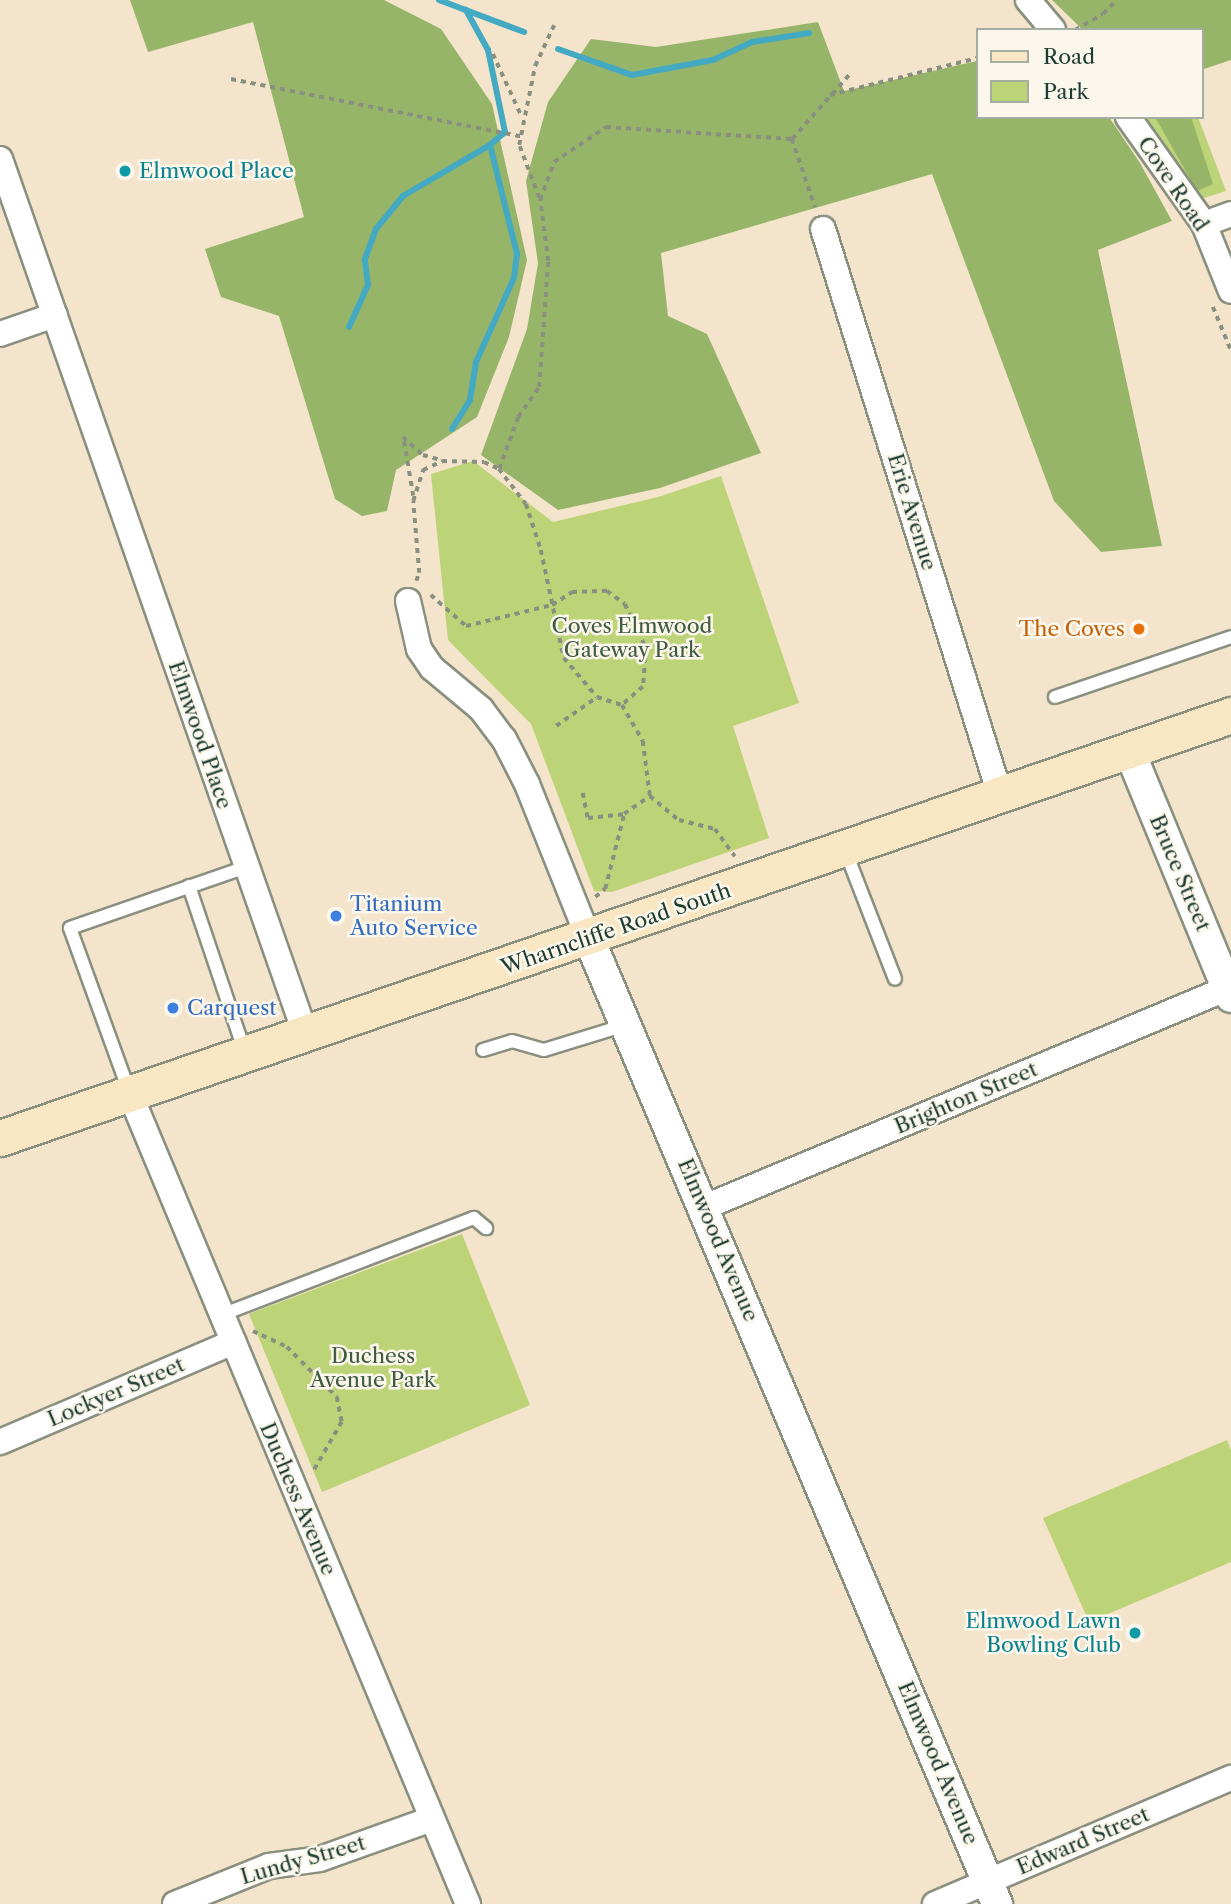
<!DOCTYPE html>
<html>
<head>
<meta charset="utf-8">
<style>
	body { margin:0 }
	#map { position:relative; width:1231px; height:1904px; overflow:hidden; background:#f4e4cb; font-family:"Libre Caslon Text",serif }
	div>[style] { position:absolute }
	.green>* { inset:0; background:#bdd377 }
	.forest>* { inset:0; background:#96b568 }
	.stream>* { height:6px; margin:-3px; padding:0 3px; transform-origin:3px; border-radius:3px; background:#44a9c3 }
	.path>* { height:3.5px; margin-top:-1.75px; transform-origin:0; background:repeating-linear-gradient(90deg,#8a9080 0 5px,transparent 0 10px) }
	.roads { filter:drop-shadow(2px 0 #8a9080) drop-shadow(-2px 0 #8a9080) drop-shadow(0 2px #8a9080) drop-shadow(0 -2px #8a9080) }
	.service>* { height:12px; margin:-6px; padding:0 6px; transform-origin:6px; border-radius:6px; background:#fff }
	.minor>* { height:24px; margin:-12px; padding:0 12px; transform-origin:12px; border-radius:12px; background:#fff }
	.tertiary>* { height:30px; margin:-15px; padding:0 15px; transform-origin:15px; border-radius:15px; background:#fff }
	.secondary>* { height:35px; margin:-17.5px; padding:0 17.5px; transform-origin:17.5px; border-radius:17.5px; background:#f9e7c3 }
	.dots>* { width:19px; height:19px; translate:-50% -50%; box-sizing:border-box; border:4px solid #fbf7ec; border-radius:50% }
	span { translate:-50% -50%; white-space:nowrap; text-align:center; line-height:1.15; -webkit-text-stroke:5px #fbf7ec; paint-order:stroke }
	.culture-label { font-size:21px; color:#0d838f }
	.left { translate:0 -50%; text-align:left }
	.right { translate:-100% -50%; text-align:right }
	.street-label { font-size:21px; color:#1f3d34 }
	.park-label { font-size:21px; color:#3f5b41 }
	.food-label { font-size:21px; color:#c56008 }
	.shop-label { font-size:21px; color:#366cbe }
	.legend { position:absolute; left:976px; top:28px; width:228px; height:91px; box-sizing:border-box; background:#fbf7ec; border:2px solid #a3ada2; margin:0; padding:9px 12px; list-style:none; font-size:21px; color:#1f3d34 }
	.legend li { display:flex; align-items:center; gap:14px; height:35px }
	.legend b { width:35px; border:2px solid #a3ada2 }
</style>
</head>
<body>
<div id="map">
	<div class="green">
		<i style="clip-path:polygon(1130px 117px,1198px 117px,1226px 191px,1198px 200px)"></i>
		<i style="clip-path:polygon(473px 461px,553px 522px,658px 497px,721px 476px,799px 703px,733px 726px,769px 838px,612px 892px,594px 891px,531px 724px,448px 640px,431px 474px)"></i>
		<i style="clip-path:polygon(462px 1234px,530px 1405px,322px 1492px,249px 1314px)"></i>
		<i style="clip-path:polygon(1227px 1440px,1231px 1450px,1231px 1562px,1089px 1622px,1043px 1518px)"></i>
	</div>
	<div class="forest">
		<i style="clip-path:polygon(130px 0,384px 0,441px 29px,492px 104px,527px 260px,509px 337px,477px 417px,396px 470px,387px 511px,362px 516px,335px 499px,279px 316px,221px 297px,205px 249px,304px 217px,253px 22px,148px 52px)"></i>
		<i style="clip-path:polygon(1052px 0,1231px 0,1231px 60px,1201px 70px,1201px 30px,1083px 30px)"></i>
		<i style="clip-path:polygon(818px 22px,844px 91px,977px 61px,977px 117px,1109px 117px,1140px 163px,1172px 221px,1098px 250px,1162px 546px,1101px 552px,1054px 501px,932px 174px,661px 253px,668px 316px,707px 334px,761px 453px,660px 488px,558px 510px,481px 455px,527px 329px,538px 263px,526px 181px,548px 102px,591px 39px,656px 47px)"></i>
		<i style="clip-path:polygon(1155px 117px,1191px 117px,1213px 184px,1197px 191px)"></i>
	</div>
	<div class="stream">
		<i style="left:439px;top:0;width:91px;rotate:20.6deg"></i>
		<i style="left:558px;top:49px;width:78px;rotate:19.4deg"></i>
		<i style="left:632px;top:75px;width:82px;rotate:-10.5deg"></i>
		<i style="left:713px;top:60px;width:43px;rotate:-24.8deg"></i>
		<i style="left:752px;top:42px;width:58px;rotate:-9deg"></i>
		<i style="left:349px;top:327px;width:46px;rotate:-65.7deg"></i>
		<i style="left:368px;top:285px;width:26px;rotate:-97deg"></i>
		<i style="left:365px;top:259px;width:32px;rotate:-70deg"></i>
		<i style="left:376px;top:229px;width:43px;rotate:-50.7deg"></i>
		<i style="left:403px;top:196px;width:101px;rotate:-30.4deg"></i>
		<i style="left:452px;top:429px;width:34px;rotate:-58deg"></i>
		<i style="left:470px;top:400px;width:38px;rotate:-81deg"></i>
		<i style="left:476px;top:362px;width:92px;rotate:-65.7deg"></i>
		<i style="left:514px;top:278px;width:24px;rotate:-83deg"></i>
		<i style="left:517px;top:254px;width:112px;rotate:-103.9deg"></i>
		<i style="left:490px;top:145px;width:20px;rotate:-41deg"></i>
		<i style="left:505px;top:132px;width:84px;rotate:-101.7deg"></i>
		<i style="left:488px;top:50px;width:46px;rotate:-118.8deg"></i>
	</div>
	<div class="path">
		<i style="left:1075px;top:30px;width:32px;rotate:-30deg"></i>
		<i style="left:1103px;top:14px;width:19px;rotate:-47deg"></i>
		<i style="left:493px;top:54px;width:69px;rotate:65.3deg"></i>
		<i style="left:231px;top:79px;width:295px;rotate:11.2deg"></i>
		<i style="left:830px;top:95px;width:152px;rotate:-14.1deg"></i>
		<i style="left:792px;top:139px;width:72px;rotate:71.3deg"></i>
		<i style="left:539px;top:198px;width:57px;rotate:-110.7deg"></i>
		<i style="left:519px;top:145px;width:81px;rotate:-78.6deg"></i>
		<i style="left:535px;top:66px;width:45px;rotate:-65.1deg"></i>
		<i style="left:1213px;top:307px;width:47px;rotate:67.3deg"></i>
		<i style="left:499px;top:469px;width:55px;rotate:-69.9deg"></i>
		<i style="left:518px;top:417px;width:37px;rotate:-55deg"></i>
		<i style="left:539px;top:387px;width:126px;rotate:-85.9deg"></i>
		<i style="left:548px;top:261px;width:62px;rotate:-97.5deg"></i>
		<i style="left:540px;top:200px;width:40px;rotate:-69.8deg"></i>
		<i style="left:554px;top:162px;width:63px;rotate:-33.9deg"></i>
		<i style="left:606px;top:127px;width:186px;rotate:3.7deg"></i>
		<i style="left:792px;top:139px;width:86px;rotate:-48.3deg"></i>
		<i style="left:413px;top:496px;width:60px;rotate:-99.6deg"></i>
		<i style="left:403px;top:437px;width:27px;rotate:42deg"></i>
		<i style="left:423px;top:455px;width:18px;rotate:16deg"></i>
		<i style="left:416px;top:581px;width:9px;rotate:-69deg"></i>
		<i style="left:419px;top:573px;width:72px;rotate:-94.8deg"></i>
		<i style="left:413px;top:501px;width:33px;rotate:-72deg"></i>
		<i style="left:423px;top:470px;width:21px;rotate:-25deg"></i>
		<i style="left:442px;top:461px;width:42px;rotate:1.4deg"></i>
		<i style="left:484px;top:462px;width:17px;rotate:25deg"></i>
		<i style="left:499px;top:469px;width:44px;rotate:52.4deg"></i>
		<i style="left:526px;top:504px;width:48px;rotate:71.9deg"></i>
		<i style="left:541px;top:550px;width:110px;rotate:78deg"></i>
		<i style="left:564px;top:658px;width:51px;rotate:49.8deg"></i>
		<i style="left:597px;top:697px;width:26px;rotate:18deg"></i>
		<i style="left:431px;top:595px;width:47px;rotate:41.5deg"></i>
		<i style="left:466px;top:626px;width:89px;rotate:-13.7deg"></i>
		<i style="left:552px;top:605px;width:24px;rotate:-33deg"></i>
		<i style="left:572px;top:592px;width:35px;rotate:-2deg"></i>
		<i style="left:607px;top:591px;width:22px;rotate:36deg"></i>
		<i style="left:625px;top:604px;width:49px;rotate:64.5deg"></i>
		<i style="left:646px;top:648px;width:39px;rotate:94deg"></i>
		<i style="left:643px;top:687px;width:28px;rotate:139deg"></i>
		<i style="left:622px;top:705px;width:42px;rotate:59.7deg"></i>
		<i style="left:643px;top:741px;width:55px;rotate:82.7deg"></i>
		<i style="left:556px;top:726px;width:50px;rotate:-35.3deg"></i>
		<i style="left:583px;top:793px;width:25px;rotate:79deg"></i>
		<i style="left:588px;top:818px;width:36px;rotate:-6deg"></i>
		<i style="left:595px;top:897px;width:13px;rotate:-39deg"></i>
		<i style="left:605px;top:889px;width:77px;rotate:-75.8deg"></i>
		<i style="left:624px;top:814px;width:32px;rotate:-35deg"></i>
		<i style="left:650px;top:796px;width:38px;rotate:40deg"></i>
		<i style="left:679px;top:820px;width:37px;rotate:14deg"></i>
		<i style="left:715px;top:829px;width:34px;rotate:54deg"></i>
		<i style="left:253px;top:1331px;width:38px;rotate:25deg"></i>
		<i style="left:287px;top:1347px;width:71px;rotate:45deg"></i>
		<i style="left:337px;top:1397px;width:25px;rotate:79deg"></i>
		<i style="left:342px;top:1422px;width:60px;rotate:120deg"></i>
	</div>
	<div class="roads">
		<div class="service">
			<i style="left:1055px;top:697px;width:186px;rotate:-18.8deg"></i>
			<i style="left:845px;top:850px;width:138px;rotate:68.8deg"></i>
			<i style="left:189px;top:886px;width:175px;rotate:71.4deg"></i>
			<i style="left:483px;top:1050px;width:30px;rotate:-17deg"></i>
			<i style="left:512px;top:1041px;width:33px;rotate:16deg"></i>
			<i style="left:544px;top:1050px;width:86px;rotate:-17deg"></i>
			<i style="left:129px;top:1091px;width:173px;rotate:-109.9deg"></i>
			<i style="left:70px;top:928px;width:186px;rotate:-19.1deg"></i>
			<i style="left:221px;top:1315px;width:271px;rotate:-21deg"></i>
			<i style="left:474px;top:1218px;width:16px;rotate:40deg"></i>
		</div>
		<div class="minor">
			<i style="left:1028px;top:0;width:39px;rotate:50deg"></i>
			<i style="left:1128px;top:117px;width:131px;rotate:54.6deg"></i>
			<i style="left:1204px;top:224px;width:72px;rotate:68.1deg"></i>
			<i style="left:0;top:159px;width:926px;rotate:70.76deg"></i>
			<i style="left:1204px;top:224px;width:29px;rotate:-20deg"></i>
			<i style="left:823px;top:229px;width:593px;rotate:72.63deg"></i>
			<i style="left:0;top:334px;width:58px;rotate:-19.1deg"></i>
			<i style="left:408px;top:601px;width:49px;rotate:77.1deg"></i>
			<i style="left:419px;top:649px;width:23px;rotate:56deg"></i>
			<i style="left:432px;top:668px;width:64px;rotate:39.9deg"></i>
			<i style="left:481px;top:709px;width:38px;rotate:53deg"></i>
			<i style="left:504px;top:739px;width:51px;rotate:62.9deg"></i>
			<i style="left:527px;top:784px;width:167px;rotate:68.2deg"></i>
			<i style="left:130px;top:1094px;width:878px;rotate:67.35deg"></i>
			<i style="left:705px;top:1207px;width:567px;rotate:-22.72deg"></i>
			<i style="left:0;top:1442px;width:254px;rotate:-23.2deg"></i>
			<i style="left:175px;top:1904px;width:101px;rotate:-22deg"></i>
			<i style="left:269px;top:1866px;width:51px;rotate:-7.8deg"></i>
			<i style="left:320px;top:1859px;width:119px;rotate:-19.7deg"></i>
			<i style="left:935px;top:1904px;width:322px;rotate:-23.1deg"></i>
		</div>
		<div class="tertiary">
			<i style="left:1129px;top:750px;width:267px;rotate:67.6deg"></i>
			<i style="left:589px;top:939px;width:1048px;rotate:67.08deg"></i>
		</div>
		<div class="secondary">
			<i style="left:0;top:1138px;width:1302px;rotate:-18.96deg"></i>
		</div>
	</div>
	<div class="dots">
		<i style="left:125px;top:171px;background:#0f9aa8"></i>
		<i style="left:1139px;top:629px;background:#e8710a"></i>
		<i style="left:336px;top:916px;background:#3f7fe0"></i>
		<i style="left:173px;top:1008px;background:#3f7fe0"></i>
		<i style="left:1135px;top:1633px;background:#0f9aa8"></i>
	</div>
	<div class="culture-label">
		<span class="left" style="left:139px;top:171px">Elmwood Place</span>
		<span class="right" style="left:1121px;top:1633px">Elmwood Lawn<br>Bowling Club</span>
	</div>
	<div class="street-label">
		<span style="left:1173px;top:184px;rotate:56deg">Cove Road</span>
		<span style="left:912px;top:512px;rotate:73deg">Erie Avenue</span>
		<span style="left:200px;top:735px;rotate:71deg">Elmwood Place</span>
		<span style="left:1180px;top:873px;rotate:67deg">Bruce Street</span>
		<span style="left:616px;top:929px;rotate:-19deg">Wharncliffe Road South</span>
		<span style="left:966px;top:1098px;rotate:-23deg">Brighton Street</span>
		<span style="left:718px;top:1240px;rotate:67deg">Elmwood Avenue</span>
		<span style="left:116px;top:1392px;rotate:-23deg">Lockyer Street</span>
		<span style="left:298px;top:1499px;rotate:67deg">Duchess Avenue</span>
		<span style="left:938px;top:1763px;rotate:67deg">Elmwood Avenue</span>
		<span style="left:1083px;top:1841px;rotate:-23deg">Edward Street</span>
		<span style="left:303px;top:1860px;rotate:-16deg">Lundy Street</span>
	</div>
	<div class="park-label">
		<span style="left:632px;top:638px">Coves Elmwood<br>Gateway Park</span>
		<span style="left:373px;top:1368px">Duchess<br>Avenue Park</span>
	</div>
	<div class="food-label">
		<span class="right" style="left:1125px;top:629px">The Coves</span>
	</div>
	<div class="shop-label">
		<span class="left" style="left:350px;top:916px">Titanium<br>Auto Service</span>
		<span class="left" style="left:187px;top:1008px">Carquest</span>
	</div>
	<ul class="legend">
	<li><b style="height:9px;background:#f9e7c3"></b>Road</li>
	<li><b style="height:19px;background:#bdd377"></b>Park</li>
	</ul>
</div>
</body>
</html>
